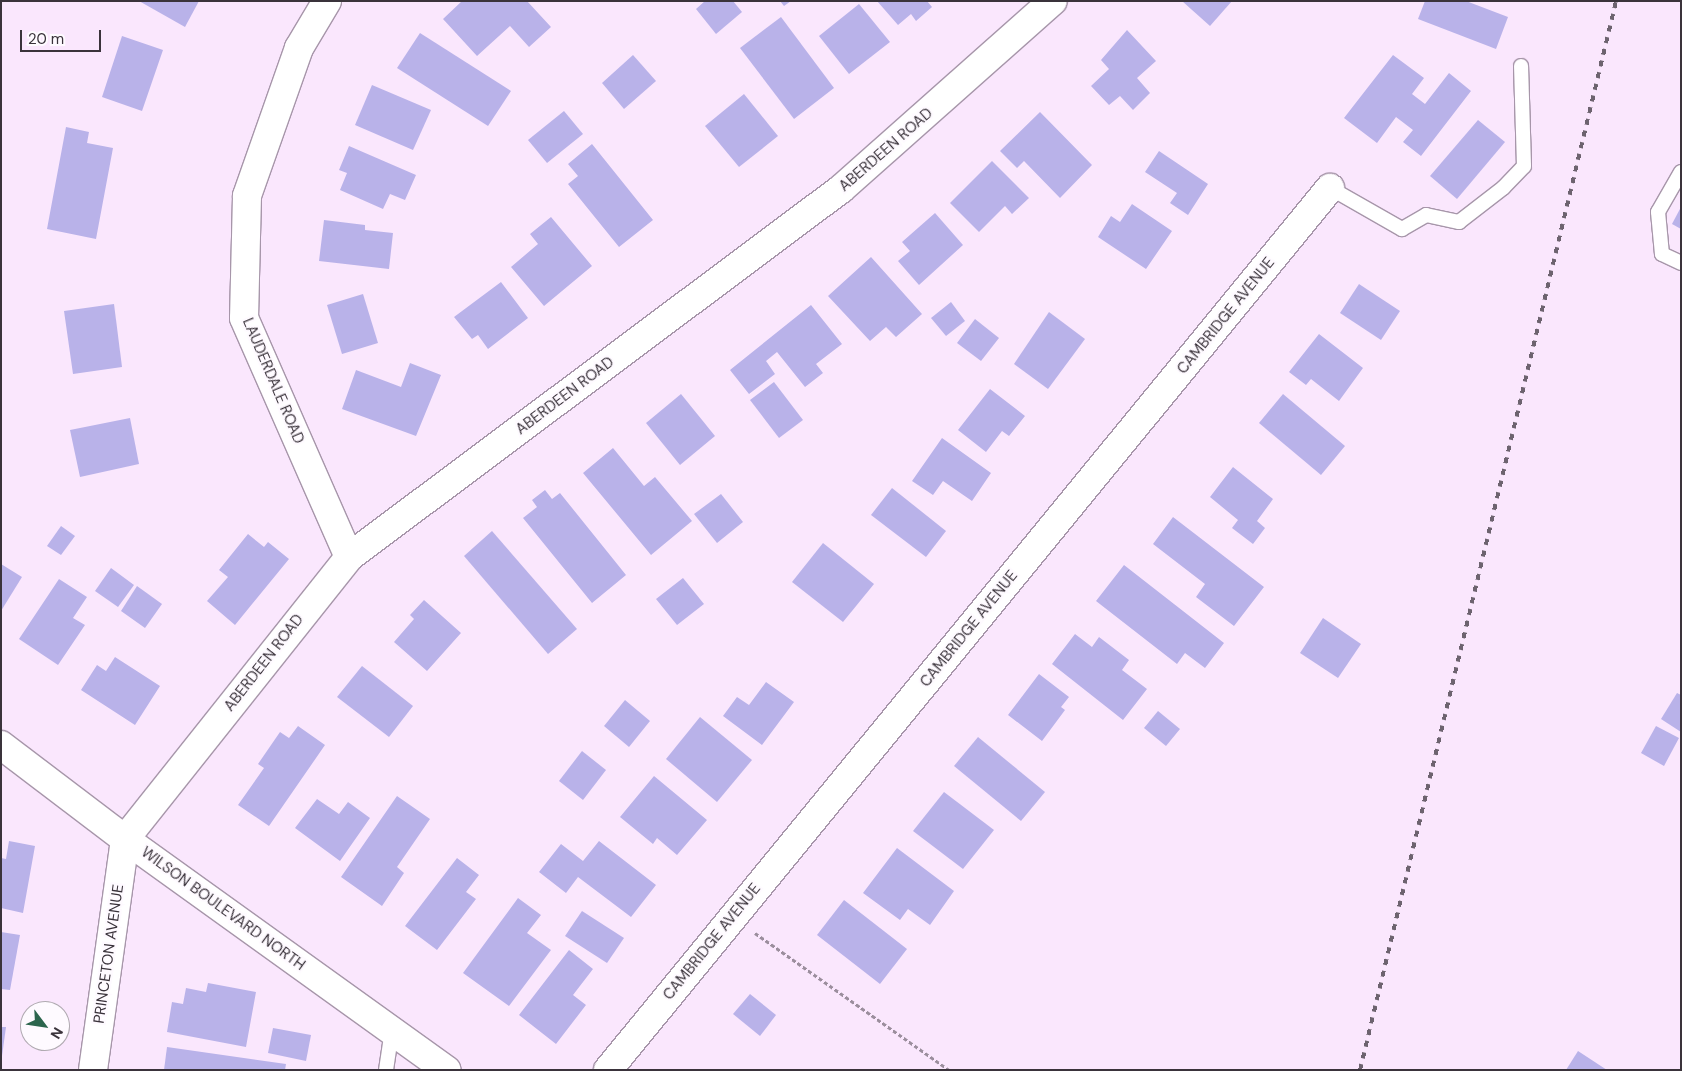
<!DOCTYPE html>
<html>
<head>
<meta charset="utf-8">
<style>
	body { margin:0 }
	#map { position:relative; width:1682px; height:1071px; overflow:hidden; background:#fae7fd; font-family:"DM Sans",sans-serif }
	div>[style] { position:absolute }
	.building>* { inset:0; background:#b9b2e9 }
	.path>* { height:3px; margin-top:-1.5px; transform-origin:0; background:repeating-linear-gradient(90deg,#9b8e9d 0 4px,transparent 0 6.5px) }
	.roads { filter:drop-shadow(1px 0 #a796aa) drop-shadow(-1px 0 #a796aa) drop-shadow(0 1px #a796aa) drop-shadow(0 -1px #a796aa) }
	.lane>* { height:14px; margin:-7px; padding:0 7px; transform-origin:7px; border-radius:7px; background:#fff }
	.street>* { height:28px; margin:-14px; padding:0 14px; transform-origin:14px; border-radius:14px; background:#fff }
	.rail>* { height:4px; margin-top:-2px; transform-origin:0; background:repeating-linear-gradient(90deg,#6d636f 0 6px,transparent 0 12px) }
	span { translate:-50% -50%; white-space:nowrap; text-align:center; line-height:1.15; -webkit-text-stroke:4.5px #fefaff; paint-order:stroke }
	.street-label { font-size:15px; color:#3a333b }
	.frame { position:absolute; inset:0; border:2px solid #3a333b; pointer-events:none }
	.north { position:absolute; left:20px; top:1001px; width:50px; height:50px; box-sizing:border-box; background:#fefaff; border:1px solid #b0aab1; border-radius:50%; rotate:121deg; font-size:14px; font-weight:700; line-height:20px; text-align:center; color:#3a333b }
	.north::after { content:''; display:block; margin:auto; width:18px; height:22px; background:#2c654d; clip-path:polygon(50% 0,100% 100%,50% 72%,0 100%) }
	.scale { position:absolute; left:20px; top:30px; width:81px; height:22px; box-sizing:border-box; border:2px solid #3a333b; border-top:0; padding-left:6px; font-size:15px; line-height:18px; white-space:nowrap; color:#3a333b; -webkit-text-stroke:4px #fefaff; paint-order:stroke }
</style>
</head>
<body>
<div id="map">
	<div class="building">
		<i style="clip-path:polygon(139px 1px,199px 1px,185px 27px)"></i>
		<i style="clip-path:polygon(462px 1px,527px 1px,551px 27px,529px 47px,510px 26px,477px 56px,443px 19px)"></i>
		<i style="clip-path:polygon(705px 1px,733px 1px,742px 12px,716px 34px,696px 9px)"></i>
		<i style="clip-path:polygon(780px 1px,791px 1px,784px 6px)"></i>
		<i style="clip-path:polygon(877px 1px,927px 1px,932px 7px,916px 21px,911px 14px,898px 25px)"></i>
		<i style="clip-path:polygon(1182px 1px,1232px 1px,1210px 26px)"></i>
		<i style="clip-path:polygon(1425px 1px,1466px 1px,1508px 17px,1496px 49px,1418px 19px)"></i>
		<i style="clip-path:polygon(859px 4px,890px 42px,849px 74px,819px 36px)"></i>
		<i style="clip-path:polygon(781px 17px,834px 88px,794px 119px,740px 48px)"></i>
		<i style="clip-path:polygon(1127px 30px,1156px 61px,1137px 78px,1150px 93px,1133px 110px,1120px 96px,1109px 105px,1091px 86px,1109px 69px,1101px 60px)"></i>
		<i style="clip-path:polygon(420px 33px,511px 91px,488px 126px,397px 68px)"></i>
		<i style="clip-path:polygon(122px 36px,163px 50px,142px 111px,102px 97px)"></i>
		<i style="clip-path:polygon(633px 55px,656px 81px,624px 109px,602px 83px)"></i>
		<i style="clip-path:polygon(1393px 55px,1424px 78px,1412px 94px,1425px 104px,1449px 73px,1471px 91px,1421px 156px,1403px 142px,1413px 130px,1396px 117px,1377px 143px,1344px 118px)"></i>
		<i style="clip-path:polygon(372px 85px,431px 110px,413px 150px,355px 125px)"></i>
		<i style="clip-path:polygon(744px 94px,778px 136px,739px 167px,705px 126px)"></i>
		<i style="clip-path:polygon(564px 111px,583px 134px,547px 163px,528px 140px)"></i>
		<i style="clip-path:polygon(1040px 112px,1092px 165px,1060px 198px,1024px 161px,1017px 168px,1000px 151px)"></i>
		<i style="clip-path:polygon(1478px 120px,1505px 142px,1457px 199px,1430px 176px)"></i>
		<i style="clip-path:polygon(66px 127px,89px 132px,87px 143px,113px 148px,96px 239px,47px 229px)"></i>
		<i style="clip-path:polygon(592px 144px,653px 220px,619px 247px,568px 184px,578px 176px,568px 164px)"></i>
		<i style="clip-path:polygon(349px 146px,416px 175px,405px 200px,390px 194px,383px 209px,340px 190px,347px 173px,339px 170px)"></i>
		<i style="clip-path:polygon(1159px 151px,1208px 184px,1188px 215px,1170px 203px,1177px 193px,1145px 172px)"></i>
		<i style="clip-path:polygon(992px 161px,1029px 198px,1012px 214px,1005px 206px,979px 232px,950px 203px)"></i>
		<i style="clip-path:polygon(1132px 204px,1172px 231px,1146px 269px,1098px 237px,1111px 216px,1120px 222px)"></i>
		<i style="clip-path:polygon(1681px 207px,1681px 229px,1672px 224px)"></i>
		<i style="clip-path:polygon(935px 213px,963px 245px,919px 285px,898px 261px,910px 251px,902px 242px)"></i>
		<i style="clip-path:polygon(551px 217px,592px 266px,544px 306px,511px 267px,538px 244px,530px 234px)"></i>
		<i style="clip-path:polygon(324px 220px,365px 225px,365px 230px,393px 233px,389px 269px,319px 261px)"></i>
		<i style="clip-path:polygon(871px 257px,922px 314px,896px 337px,886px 327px,870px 341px,828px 296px)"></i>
		<i style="clip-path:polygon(501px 282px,528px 318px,488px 349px,478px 335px,472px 339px,454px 317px)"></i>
		<i style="clip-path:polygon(1359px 284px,1400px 311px,1381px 340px,1340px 313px)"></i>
		<i style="clip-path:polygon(363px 294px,378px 343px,342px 354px,327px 305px)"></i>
		<i style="clip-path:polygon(951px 302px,965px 321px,946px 336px,931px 318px)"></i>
		<i style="clip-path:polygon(114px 304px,122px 367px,73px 374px,64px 311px)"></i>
		<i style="clip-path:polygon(811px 305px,842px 344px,816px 364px,823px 373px,805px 387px,777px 352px,766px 361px,775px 374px,749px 394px,730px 370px)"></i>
		<i style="clip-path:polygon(1049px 312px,1085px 339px,1048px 389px,1014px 364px)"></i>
		<i style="clip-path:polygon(975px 319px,999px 338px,981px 361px,957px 343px)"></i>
		<i style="clip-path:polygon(1319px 334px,1363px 368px,1339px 401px,1311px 379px,1306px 385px,1289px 372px)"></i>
		<i style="clip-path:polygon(410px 363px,441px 375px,416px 436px,342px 409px,356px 370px,401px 387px)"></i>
		<i style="clip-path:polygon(774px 382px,803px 420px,779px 438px,750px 400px)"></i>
		<i style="clip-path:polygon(990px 389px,1025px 416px,1009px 436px,1002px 431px,986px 452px,958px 430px)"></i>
		<i style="clip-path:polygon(681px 394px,715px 436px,680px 465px,646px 423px)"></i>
		<i style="clip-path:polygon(1283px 394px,1345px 446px,1321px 475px,1259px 423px)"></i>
		<i style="clip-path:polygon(130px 418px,139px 464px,80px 477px,70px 430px)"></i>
		<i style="clip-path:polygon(942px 438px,991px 473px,972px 501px,943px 481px,933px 495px,912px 481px)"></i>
		<i style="clip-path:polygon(613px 448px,644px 486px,655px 477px,692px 521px,651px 555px,583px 473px)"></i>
		<i style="clip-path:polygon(1233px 467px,1273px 499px,1257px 521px,1265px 528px,1253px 544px,1232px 528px,1238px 520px,1210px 497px)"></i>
		<i style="clip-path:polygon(892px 488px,946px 531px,926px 557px,871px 515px)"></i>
		<i style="clip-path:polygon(545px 490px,552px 499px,560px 493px,626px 575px,592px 603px,523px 518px,537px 507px,532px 500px)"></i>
		<i style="clip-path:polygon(721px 494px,743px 522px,717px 543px,694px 514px)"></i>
		<i style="clip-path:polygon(1173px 517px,1264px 587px,1234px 626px,1196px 597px,1205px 584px,1153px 544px)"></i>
		<i style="clip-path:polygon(61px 526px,75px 536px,61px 555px,47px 546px)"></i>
		<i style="clip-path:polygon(492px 531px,577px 629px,548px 654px,464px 556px)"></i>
		<i style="clip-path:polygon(248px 534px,264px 547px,268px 542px,289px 559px,235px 625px,207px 601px,228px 577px,219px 570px)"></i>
		<i style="clip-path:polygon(823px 543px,874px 584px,843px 622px,792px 582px)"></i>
		<i style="clip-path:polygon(1px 564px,22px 577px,1px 611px)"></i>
		<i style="clip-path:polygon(1124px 565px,1224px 643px,1205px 668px,1185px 653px,1177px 664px,1096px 601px)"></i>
		<i style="clip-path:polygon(111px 568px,134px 585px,118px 607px,95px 591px)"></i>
		<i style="clip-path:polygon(683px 578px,704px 604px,677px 625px,656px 599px)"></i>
		<i style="clip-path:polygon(59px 579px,87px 597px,73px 618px,85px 625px,58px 665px,19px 639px)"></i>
		<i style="clip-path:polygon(137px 586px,162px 604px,145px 628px,121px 611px)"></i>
		<i style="clip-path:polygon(424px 600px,461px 633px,427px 671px,394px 642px,414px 619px,410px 615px)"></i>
		<i style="clip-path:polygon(1323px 618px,1361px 644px,1338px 678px,1300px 653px)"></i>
		<i style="clip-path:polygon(1075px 634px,1092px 647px,1099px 637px,1129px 660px,1122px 670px,1147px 689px,1123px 720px,1052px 664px)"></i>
		<i style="clip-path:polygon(115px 657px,160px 686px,135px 725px,81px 690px,97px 665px,106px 671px)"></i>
		<i style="clip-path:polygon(362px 666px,413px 706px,389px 737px,337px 697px)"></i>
		<i style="clip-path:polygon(1039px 674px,1069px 697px,1061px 707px,1065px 710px,1042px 741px,1008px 715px)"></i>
		<i style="clip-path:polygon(766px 682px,794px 702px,762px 745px,723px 716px,737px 697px,749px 705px)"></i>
		<i style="clip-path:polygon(1677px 693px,1681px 695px,1681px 732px,1661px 719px)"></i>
		<i style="clip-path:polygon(625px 700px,650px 721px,629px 747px,604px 726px)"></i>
		<i style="clip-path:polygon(1158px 711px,1180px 729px,1166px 746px,1144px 728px)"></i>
		<i style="clip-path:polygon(700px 717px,752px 760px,717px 802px,666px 759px)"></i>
		<i style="clip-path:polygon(298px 726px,325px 745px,269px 826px,238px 805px,264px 768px,258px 764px,280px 732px,289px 738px)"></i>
		<i style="clip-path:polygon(1656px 726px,1679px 738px,1664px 766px,1641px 753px)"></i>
		<i style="clip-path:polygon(978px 737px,1045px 792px,1021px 821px,954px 766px)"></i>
		<i style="clip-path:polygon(582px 751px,606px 770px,583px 800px,559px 781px)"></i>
		<i style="clip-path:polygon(654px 776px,707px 820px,677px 855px,657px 838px,653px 844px,620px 817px)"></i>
		<i style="clip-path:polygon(944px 792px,994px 830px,963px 869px,913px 831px)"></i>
		<i style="clip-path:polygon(397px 796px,430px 819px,397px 867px,404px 873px,382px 906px,341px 877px)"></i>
		<i style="clip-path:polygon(317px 799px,339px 814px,348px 802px,370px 818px,340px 861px,295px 828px)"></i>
		<i style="clip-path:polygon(9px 841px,35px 846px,23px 913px,1px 908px,1px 858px,6px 859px)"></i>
		<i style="clip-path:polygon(599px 841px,656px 885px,631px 917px,578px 877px,566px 893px,539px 872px,561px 844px,583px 861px)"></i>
		<i style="clip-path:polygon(897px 848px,954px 891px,930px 925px,908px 909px,900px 920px,863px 893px)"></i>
		<i style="clip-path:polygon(457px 858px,479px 875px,466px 892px,476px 899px,437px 950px,405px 926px)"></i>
		<i style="clip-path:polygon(518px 898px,541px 915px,527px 933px,551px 950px,509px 1006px,463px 973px)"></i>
		<i style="clip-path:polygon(844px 900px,907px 949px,880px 984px,817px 935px)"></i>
		<i style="clip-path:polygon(582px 911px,624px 938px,607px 963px,565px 936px)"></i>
		<i style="clip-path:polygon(1px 932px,20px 935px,10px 990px,1px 989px)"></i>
		<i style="clip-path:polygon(569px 950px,593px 969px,573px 995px,586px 1005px,556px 1044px,519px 1015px)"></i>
		<i style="clip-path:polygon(208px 983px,256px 992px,246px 1047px,167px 1032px,172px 1002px,183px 1004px,186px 988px,206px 992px)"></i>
		<i style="clip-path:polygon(750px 994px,776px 1015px,760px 1036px,733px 1014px)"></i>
		<i style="clip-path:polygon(1px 1027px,6px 1027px,2px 1056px,1px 1056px)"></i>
		<i style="clip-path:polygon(273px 1028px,311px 1035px,306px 1061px,268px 1053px)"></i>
		<i style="clip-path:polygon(167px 1047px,286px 1064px,285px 1070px,164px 1070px)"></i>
		<i style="clip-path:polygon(1578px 1051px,1607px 1070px,1566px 1070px)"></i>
	</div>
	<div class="path">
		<i style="left:755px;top:933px;width:237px;rotate:35.2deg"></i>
	</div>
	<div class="roads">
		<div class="lane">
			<i style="left:1681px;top:172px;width:46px;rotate:119.9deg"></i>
			<i style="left:1658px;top:212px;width:42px;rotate:84.6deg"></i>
			<i style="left:1662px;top:254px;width:21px;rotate:25deg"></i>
			<i style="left:1330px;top:188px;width:83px;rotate:29.7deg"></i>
			<i style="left:1402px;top:229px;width:28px;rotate:-30deg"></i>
			<i style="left:1426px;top:215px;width:34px;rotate:12deg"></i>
			<i style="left:1459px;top:222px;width:56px;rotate:-37.7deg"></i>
			<i style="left:1503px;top:188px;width:30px;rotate:-46deg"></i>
			<i style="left:1524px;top:166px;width:100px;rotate:-91.7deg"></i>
			<i style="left:386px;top:1070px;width:40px;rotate:-81.5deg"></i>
		</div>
		<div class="street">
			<i style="left:327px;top:1px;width:55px;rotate:120.8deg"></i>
			<i style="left:299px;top:48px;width:157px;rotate:109.4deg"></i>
			<i style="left:247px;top:196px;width:122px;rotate:91.4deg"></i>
			<i style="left:244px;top:318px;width:261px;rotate:66.3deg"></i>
			<i style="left:1px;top:745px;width:156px;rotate:37.2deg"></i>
			<i style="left:125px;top:839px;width:396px;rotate:35.7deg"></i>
			<i style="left:93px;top:1070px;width:233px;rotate:-82.1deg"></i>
			<i style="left:125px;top:839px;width:360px;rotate:-51.5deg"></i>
			<i style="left:349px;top:557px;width:614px;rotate:-36.8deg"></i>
			<i style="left:841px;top:189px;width:283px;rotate:-41.6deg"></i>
			<i style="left:608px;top:1070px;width:1140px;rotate:-50.7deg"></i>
		</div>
	</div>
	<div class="rail">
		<i style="left:1360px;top:1070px;width:1099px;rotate:-76.53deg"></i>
	</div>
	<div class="street-label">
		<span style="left:886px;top:150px;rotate:-41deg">ABERDEEN ROAD</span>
		<span style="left:1226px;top:316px;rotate:-51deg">CAMBRIDGE AVENUE</span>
		<span style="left:273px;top:381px;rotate:67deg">LAUDERDALE ROAD</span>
		<span style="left:565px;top:396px;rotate:-37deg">ABERDEEN ROAD</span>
		<span style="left:969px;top:629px;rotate:-51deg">CAMBRIDGE AVENUE</span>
		<span style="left:264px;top:663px;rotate:-52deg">ABERDEEN ROAD</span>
		<span style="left:223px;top:909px;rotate:36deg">WILSON BOULEVARD NORTH</span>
		<span style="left:712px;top:942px;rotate:-51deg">CAMBRIDGE AVENUE</span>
		<span style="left:109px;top:954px;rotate:-82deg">PRINCETON AVENUE</span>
	</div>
	<div class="frame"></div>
	<div class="north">N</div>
	<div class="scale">20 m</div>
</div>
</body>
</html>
